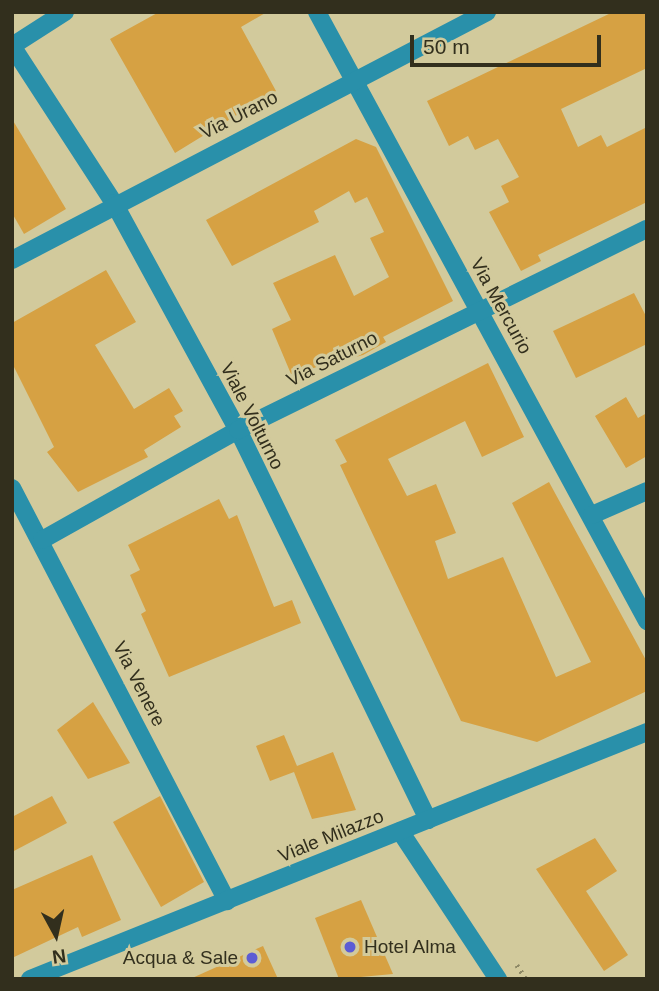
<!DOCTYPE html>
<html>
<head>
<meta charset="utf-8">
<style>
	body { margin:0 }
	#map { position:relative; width:659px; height:991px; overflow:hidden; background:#d2ca9c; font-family:Arial,sans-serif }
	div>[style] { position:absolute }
	.building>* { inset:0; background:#d6a143 }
	.path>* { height:4.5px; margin-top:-2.25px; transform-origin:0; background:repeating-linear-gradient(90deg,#8e8966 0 2px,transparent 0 7px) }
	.minor>* { height:18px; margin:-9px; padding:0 9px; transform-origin:9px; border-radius:9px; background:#2990aa }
	.dots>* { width:19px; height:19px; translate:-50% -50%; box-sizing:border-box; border:4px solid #d2ca9c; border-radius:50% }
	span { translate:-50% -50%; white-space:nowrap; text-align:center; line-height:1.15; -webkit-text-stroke:6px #d2ca9c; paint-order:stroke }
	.street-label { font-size:19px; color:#322f1d }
	.poi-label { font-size:19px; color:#322f1d }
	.left { translate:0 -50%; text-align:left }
	.right { translate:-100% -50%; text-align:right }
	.frame { position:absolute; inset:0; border:14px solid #322f1d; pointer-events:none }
	.north { position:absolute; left:21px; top:900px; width:70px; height:70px; -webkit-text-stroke:5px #d2ca9c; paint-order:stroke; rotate:172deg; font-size:19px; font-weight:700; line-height:28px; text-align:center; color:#322f1d }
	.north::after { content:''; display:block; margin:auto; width:24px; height:32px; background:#322f1d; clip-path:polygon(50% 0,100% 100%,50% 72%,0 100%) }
	.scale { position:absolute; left:410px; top:35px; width:191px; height:32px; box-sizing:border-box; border:4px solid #322f1d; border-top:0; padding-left:9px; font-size:21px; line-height:24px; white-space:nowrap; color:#322f1d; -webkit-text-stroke:5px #d2ca9c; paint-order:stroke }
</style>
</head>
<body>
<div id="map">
	<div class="building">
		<i style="clip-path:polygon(159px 12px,267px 12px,241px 27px,276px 91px,175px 153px,110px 39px)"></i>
		<i style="clip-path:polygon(613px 12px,647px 12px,647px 68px,561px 109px,578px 147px,601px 135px,607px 147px,647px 127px,647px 202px,538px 255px,541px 261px,521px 271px,489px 212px,509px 202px,501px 186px,519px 177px,498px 139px,475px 150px,468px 136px,449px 146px,427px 101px)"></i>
		<i style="clip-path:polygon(12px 119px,66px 209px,24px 234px,12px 213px)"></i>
		<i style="clip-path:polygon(356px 139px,376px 147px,453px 301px,383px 337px,386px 342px,363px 355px,291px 374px,272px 329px,291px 320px,273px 283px,335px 255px,354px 296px,389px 277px,370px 238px,384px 232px,367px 197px,355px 203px,349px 191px,314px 211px,319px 222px,232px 266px,206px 220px)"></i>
		<i style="clip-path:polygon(106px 270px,136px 322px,95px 345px,134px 409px,169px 388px,183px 411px,174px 416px,181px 427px,144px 450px,148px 457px,78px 492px,47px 452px,54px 447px,12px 363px,12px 323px)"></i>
		<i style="clip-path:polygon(634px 293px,647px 318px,647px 344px,576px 378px,553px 331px)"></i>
		<i style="clip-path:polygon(488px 363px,524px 437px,482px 457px,465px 421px,388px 459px,407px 496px,436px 484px,456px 533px,435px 541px,448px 579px,503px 557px,556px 677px,591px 662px,512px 503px,549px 482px,647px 662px,647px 691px,537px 742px,461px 721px,340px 465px,347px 462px,335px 440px)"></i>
		<i style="clip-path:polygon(626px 397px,638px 418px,647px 413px,647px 456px,626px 468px,595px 416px)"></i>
		<i style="clip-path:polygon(219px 499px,229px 519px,237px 515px,274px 607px,292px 600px,301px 623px,169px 677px,141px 614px,146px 611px,130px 575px,140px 570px,128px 545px)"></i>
		<i style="clip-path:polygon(93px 702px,130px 763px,88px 779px,57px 730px)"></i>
		<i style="clip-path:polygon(284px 735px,297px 766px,333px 752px,356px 810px,312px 819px,294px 772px,270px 781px,256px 746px)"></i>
		<i style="clip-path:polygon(52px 796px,67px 823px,12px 852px,12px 817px)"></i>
		<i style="clip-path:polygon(160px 796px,204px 882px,161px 907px,113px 822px)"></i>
		<i style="clip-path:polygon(595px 838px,617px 871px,586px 891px,628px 955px,604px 971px,536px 869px)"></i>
		<i style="clip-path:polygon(92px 855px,121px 920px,82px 937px,78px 927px,12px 958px,12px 890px)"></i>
		<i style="clip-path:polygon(361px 900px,393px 974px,339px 979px,315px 918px)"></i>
		<i style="clip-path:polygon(263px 946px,278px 979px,190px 979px)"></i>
	</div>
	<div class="path">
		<i style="left:517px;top:965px;width:17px;rotate:57deg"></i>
	</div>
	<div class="minor">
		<i style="left:65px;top:12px;width:63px;rotate:147.3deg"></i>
		<i style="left:12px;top:46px;width:187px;rotate:57deg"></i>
		<i style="left:114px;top:203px;width:259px;rotate:61.4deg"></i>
		<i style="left:238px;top:430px;width:434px;rotate:64deg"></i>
		<i style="left:317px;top:12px;width:693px;rotate:61.55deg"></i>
		<i style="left:12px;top:260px;width:536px;rotate:-27.57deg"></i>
		<i style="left:12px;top:488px;width:466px;rotate:62.5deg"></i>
		<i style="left:592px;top:515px;width:60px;rotate:-23.6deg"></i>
		<i style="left:42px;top:540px;width:225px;rotate:-29.3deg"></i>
		<i style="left:238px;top:430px;width:456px;rotate:-26.2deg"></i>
		<i style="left:400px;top:831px;width:178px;rotate:56.5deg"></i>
		<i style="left:30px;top:979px;width:665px;rotate:-21.82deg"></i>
	</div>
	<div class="dots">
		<i style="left:350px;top:947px;background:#5c5cd4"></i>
		<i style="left:252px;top:958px;background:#5c5cd4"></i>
	</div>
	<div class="street-label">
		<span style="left:239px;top:115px;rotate:-27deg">Via Urano</span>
		<span style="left:501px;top:306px;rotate:61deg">Via Mercurio</span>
		<span style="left:332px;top:359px;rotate:-27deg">Via Saturno</span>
		<span style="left:252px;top:416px;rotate:63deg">Viale Volturno</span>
		<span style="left:139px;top:684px;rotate:63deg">Via Venere</span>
		<span style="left:331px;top:836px;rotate:-22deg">Viale Milazzo</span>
	</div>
	<div class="poi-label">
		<span class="left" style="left:364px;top:947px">Hotel Alma</span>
		<span class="right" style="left:238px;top:958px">Acqua &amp; Sale</span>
	</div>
	<div class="frame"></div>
	<div class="north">N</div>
	<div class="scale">50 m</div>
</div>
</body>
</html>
